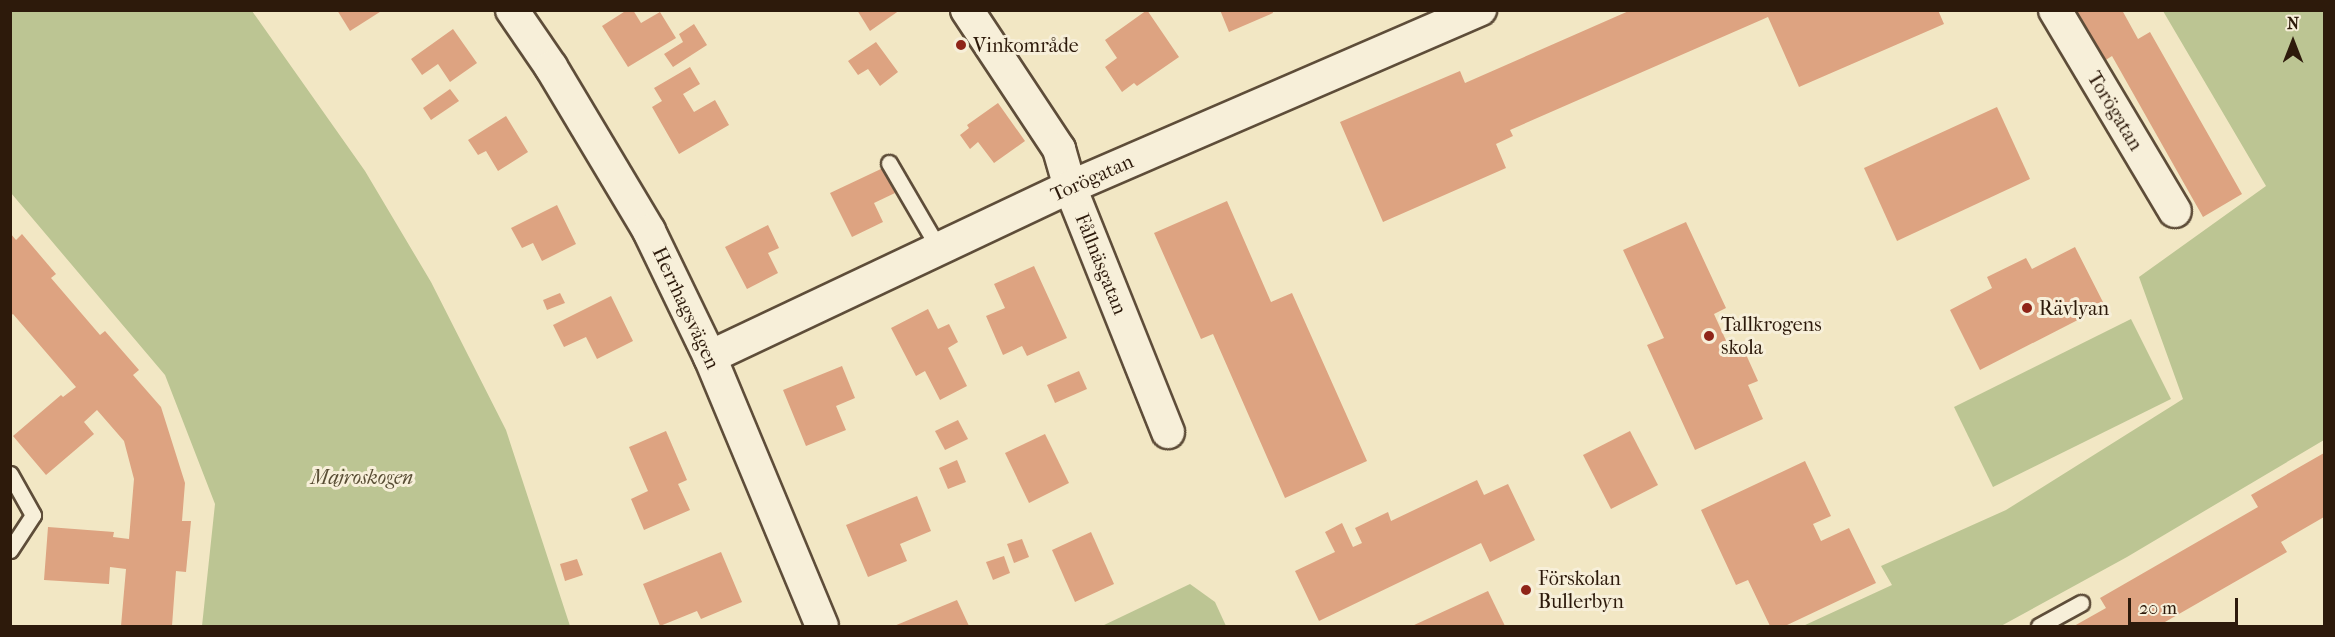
<!DOCTYPE html>
<html>
<head>
<meta charset="utf-8">
<style>
	body { margin:0 }
	#map { position:relative; width:2335px; height:637px; overflow:hidden; background:#f2e7c4; font-family:"IM FELL French Canon",serif }
	div>[style] { position:absolute }
	.green>* { inset:0; background:#bcc593 }
	.building>* { inset:0; background:#dda381 }
	.roads { filter:drop-shadow(2px 0 #5e4d39) drop-shadow(-2px 0 #5e4d39) drop-shadow(0 2px #5e4d39) drop-shadow(0 -2px #5e4d39) }
	.service>* { height:15px; margin:-7.5px; padding:0 7.5px; transform-origin:7.5px; border-radius:7.5px; background:#f7efd9 }
	.minor>* { height:32px; margin:-16px; padding:0 16px; transform-origin:16px; border-radius:16px; background:#f7efd9 }
	.dots>* { width:16px; height:16px; translate:-50% -50%; box-sizing:border-box; border:3px solid #f7efd9; border-radius:50% }
	span { translate:-50% -50%; white-space:nowrap; text-align:center; line-height:1.15; -webkit-text-stroke:6px #f7efd9; paint-order:stroke }
	.poi-label { font-size:20px; color:#2d1a0b }
	.left { translate:0 -50%; text-align:left }
	.street-label { font-size:20px; color:#2d1a0b }
	.park-label { font-size:20px; color:#584d34; font-style:italic }
	.frame { position:absolute; inset:0; border:12px solid #2d1a0b; pointer-events:none }
	.north { position:absolute; left:2263px; top:12px; width:60px; height:60px; -webkit-text-stroke:4px #f7efd9; paint-order:stroke; rotate:0deg; font-size:16px; font-weight:700; line-height:24px; text-align:center; color:#2d1a0b }
	.north::after { content:''; display:block; margin:auto; width:21px; height:27px; background:#2d1a0b; clip-path:polygon(50% 0,100% 100%,50% 72%,0 100%) }
	.scale { position:absolute; left:2128px; top:598px; width:110px; height:27px; box-sizing:border-box; border:3px solid #2d1a0b; border-top:0; padding-left:8px; font-size:18px; line-height:21px; white-space:nowrap; color:#2d1a0b; -webkit-text-stroke:4px #f7efd9; paint-order:stroke }
</style>
</head>
<body>
<div id="map">
	<div class="green">
		<i style="clip-path:polygon(10px 11px,252px 11px,365px 171px,431px 282px,506px 430px,570px 626px,202px 626px,215px 504px,165px 375px,11px 193px)"></i>
		<i style="clip-path:polygon(2163px 11px,2324px 11px,2324px 440px,2127px 557px,2001px 626px,1803px 626px,1892px 585px,1881px 566px,2006px 510px,2183px 399px,2139px 277px,2266px 186px)"></i>
		<i style="clip-path:polygon(2131px 319px,2171px 399px,1993px 487px,1954px 407px)"></i>
		<i style="clip-path:polygon(1190px 584px,1215px 602px,1226px 626px,1102px 626px)"></i>
	</div>
	<div class="building">
		<i style="clip-path:polygon(337px 10px,383px 10px,350px 31px)"></i>
		<i style="clip-path:polygon(627px 10px,633px 10px,641px 23px,660px 12px,676px 38px,628px 67px,602px 26px)"></i>
		<i style="clip-path:polygon(857px 10px,900px 10px,870px 31px)"></i>
		<i style="clip-path:polygon(1147px 10px,1179px 57px,1137px 86px,1134px 83px,1122px 92px,1105px 67px,1117px 58px,1105px 40px)"></i>
		<i style="clip-path:polygon(1220px 10px,1272px 10px,1273px 13px,1229px 32px)"></i>
		<i style="clip-path:polygon(1631px 10px,1938px 10px,1944px 24px,1799px 87px,1768px 17px,1510px 130px,1513px 136px,1496px 144px,1506px 168px,1383px 222px,1340px 122px,1460px 71px,1465px 83px)"></i>
		<i style="clip-path:polygon(2070px 10px,2122px 10px,2138px 39px,2150px 32px,2242px 194px,2203px 217px,2112px 56px,2101px 63px)"></i>
		<i style="clip-path:polygon(694px 24px,707px 45px,673px 67px,664px 54px,683px 42px,679px 34px)"></i>
		<i style="clip-path:polygon(453px 29px,477px 63px,450px 82px,438px 64px,422px 75px,411px 59px)"></i>
		<i style="clip-path:polygon(876px 42px,898px 72px,880px 86px,868px 69px,858px 75px,848px 61px)"></i>
		<i style="clip-path:polygon(690px 67px,700px 84px,683px 94px,694px 112px,715px 100px,729px 125px,679px 154px,652px 107px,662px 101px,654px 88px)"></i>
		<i style="clip-path:polygon(450px 89px,459px 101px,431px 120px,423px 108px)"></i>
		<i style="clip-path:polygon(998px 103px,1025px 141px,994px 163px,978px 142px,970px 149px,960px 135px,969px 128px,967px 125px)"></i>
		<i style="clip-path:polygon(1997px 107px,2030px 179px,1897px 241px,1864px 168px)"></i>
		<i style="clip-path:polygon(506px 116px,528px 152px,498px 171px,486px 151px,478px 155px,468px 140px)"></i>
		<i style="clip-path:polygon(883px 168px,895px 193px,874px 203px,883px 222px,852px 237px,830px 193px)"></i>
		<i style="clip-path:polygon(1227px 201px,1271px 302px,1292px 293px,1367px 461px,1285px 498px,1213px 334px,1201px 339px,1154px 233px)"></i>
		<i style="clip-path:polygon(557px 205px,576px 244px,542px 261px,533px 243px,522px 248px,511px 228px)"></i>
		<i style="clip-path:polygon(1686px 222px,1726px 308px,1714px 314px,1733px 356px,1744px 350px,1758px 381px,1748px 385px,1763px 419px,1695px 450px,1647px 345px,1664px 338px,1623px 250px)"></i>
		<i style="clip-path:polygon(768px 225px,779px 248px,768px 253px,778px 273px,747px 289px,725px 247px)"></i>
		<i style="clip-path:polygon(10px 233px,16px 240px,22px 234px,56px 274px,51px 278px,100px 335px,105px 331px,139px 370px,133px 375px,161px 407px,185px 483px,182px 521px,191px 521px,186px 572px,176px 571px,172px 626px,121px 626px,126px 569px,110px 567px,109px 584px,44px 580px,48px 527px,114px 532px,113px 537px,129px 539px,134px 479px,124px 441px,97px 410px,84px 422px,94px 434px,46px 475px,13px 436px,61px 395px,63px 397px,76px 387px,13px 314px,10px 316px)"></i>
		<i style="clip-path:polygon(2075px 247px,2105px 306px,1980px 370px,1950px 310px,1992px 288px,1987px 277px,2026px 258px,2032px 269px)"></i>
		<i style="clip-path:polygon(1034px 266px,1067px 338px,1027px 356px,1022px 346px,1003px 355px,986px 316px,1005px 308px,994px 284px)"></i>
		<i style="clip-path:polygon(560px 293px,565px 303px,547px 310px,543px 300px)"></i>
		<i style="clip-path:polygon(611px 296px,633px 341px,597px 359px,586px 337px,564px 347px,553px 325px)"></i>
		<i style="clip-path:polygon(928px 309px,938px 329px,949px 324px,958px 342px,948px 348px,967px 386px,940px 400px,925px 371px,916px 376px,891px 328px)"></i>
		<i style="clip-path:polygon(842px 366px,855px 398px,836px 406px,846px 430px,806px 446px,783px 390px)"></i>
		<i style="clip-path:polygon(1079px 371px,1087px 389px,1055px 403px,1047px 385px)"></i>
		<i style="clip-path:polygon(958px 420px,968px 439px,945px 450px,935px 431px)"></i>
		<i style="clip-path:polygon(666px 431px,687px 480px,678px 484px,690px 510px,644px 530px,631px 499px,648px 491px,629px 447px)"></i>
		<i style="clip-path:polygon(1630px 431px,1658px 485px,1611px 509px,1583px 455px)"></i>
		<i style="clip-path:polygon(1045px 434px,1069px 483px,1029px 503px,1005px 453px)"></i>
		<i style="clip-path:polygon(2324px 453px,2324px 517px,2281px 542px,2287px 552px,2158px 626px,2074px 626px,2106px 608px,2100px 598px,2258px 507px,2251px 495px)"></i>
		<i style="clip-path:polygon(957px 460px,966px 482px,948px 489px,939px 468px)"></i>
		<i style="clip-path:polygon(1805px 461px,1831px 516px,1813px 524px,1821px 541px,1849px 528px,1876px 583px,1785px 626px,1770px 626px,1748px 580px,1736px 585px,1701px 510px)"></i>
		<i style="clip-path:polygon(1477px 480px,1484px 495px,1508px 484px,1535px 540px,1490px 562px,1481px 543px,1319px 621px,1295px 571px,1335px 552px,1325px 532px,1342px 523px,1353px 547px,1362px 543px,1355px 528px,1388px 512px,1391px 521px)"></i>
		<i style="clip-path:polygon(917px 496px,931px 531px,900px 544px,907px 561px,868px 577px,846px 525px)"></i>
		<i style="clip-path:polygon(1091px 532px,1114px 584px,1075px 602px,1052px 550px)"></i>
		<i style="clip-path:polygon(1022px 539px,1029px 557px,1014px 563px,1007px 544px)"></i>
		<i style="clip-path:polygon(721px 552px,742px 602px,701px 619px,697px 611px,660px 626px,643px 584px)"></i>
		<i style="clip-path:polygon(1004px 556px,1010px 573px,993px 580px,986px 562px)"></i>
		<i style="clip-path:polygon(577px 559px,583px 575px,565px 581px,560px 564px)"></i>
		<i style="clip-path:polygon(1488px 591px,1505px 626px,1412px 626px)"></i>
		<i style="clip-path:polygon(957px 600px,969px 626px,894px 626px)"></i>
	</div>
	<div class="roads">
		<div class="service">
			<i style="left:889px;top:163px;width:99px;rotate:59.8deg"></i>
			<i style="left:10px;top:474px;width:47px;rotate:60.7deg"></i>
			<i style="left:33px;top:515px;width:42px;rotate:123.3deg"></i>
			<i style="left:2039px;top:626px;width:48px;rotate:-28.7deg"></i>
		</div>
		<div class="minor">
			<i style="left:512px;top:10px;width:69px;rotate:55.6deg"></i>
			<i style="left:551px;top:67px;width:191px;rotate:59.1deg"></i>
			<i style="left:649px;top:231px;width:140px;rotate:64.2deg"></i>
			<i style="left:710px;top:357px;width:291px;rotate:67.4deg"></i>
			<i style="left:967px;top:10px;width:167px;rotate:56.5deg"></i>
			<i style="left:1059px;top:149px;width:40px;rotate:74deg"></i>
			<i style="left:1070px;top:187px;width:264px;rotate:68.2deg"></i>
			<i style="left:2055px;top:10px;width:234px;rotate:59.2deg"></i>
			<i style="left:710px;top:357px;width:398px;rotate:-25.3deg"></i>
			<i style="left:1070px;top:187px;width:447px;rotate:-23.4deg"></i>
		</div>
	</div>
	<div class="dots">
		<i style="left:961px;top:45px;background:#8f2418"></i>
		<i style="left:2027px;top:308px;background:#8f2418"></i>
		<i style="left:1709px;top:336px;background:#8f2418"></i>
		<i style="left:1526px;top:590px;background:#8f2418"></i>
	</div>
	<div class="poi-label">
		<span class="left" style="left:973px;top:45px">Vinkområde</span>
		<span class="left" style="left:2039px;top:308px">Rävlyan</span>
		<span class="left" style="left:1721px;top:336px">Tallkrogens<br>skola</span>
		<span class="left" style="left:1538px;top:590px">Förskolan<br>Bullerbyn</span>
	</div>
	<div class="street-label">
		<span style="left:2115px;top:111px;rotate:59deg">Torögatan</span>
		<span style="left:1092px;top:178px;rotate:-24deg">Torögatan</span>
		<span style="left:1101px;top:264px;rotate:68deg">Fållnäsgatan</span>
		<span style="left:686px;top:308px;rotate:65deg">Herrhagsvägen</span>
	</div>
	<div class="park-label">
		<span style="left:362px;top:477px">Majroskogen</span>
	</div>
	<div class="frame"></div>
	<div class="north">N</div>
	<div class="scale">20 m</div>
</div>
</body>
</html>
